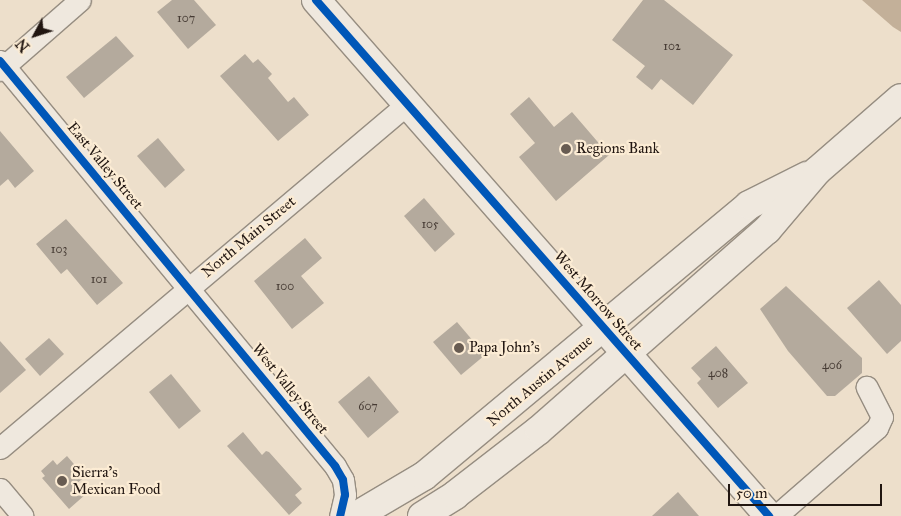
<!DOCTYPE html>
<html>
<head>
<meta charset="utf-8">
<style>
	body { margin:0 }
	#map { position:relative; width:901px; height:516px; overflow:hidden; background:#eddfcb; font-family:"IM FELL Great Primer",serif }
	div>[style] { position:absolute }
	.water>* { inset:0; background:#c3b099 }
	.building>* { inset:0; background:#b4aa9d }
	.roads { filter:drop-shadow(1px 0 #968d81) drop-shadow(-1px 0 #968d81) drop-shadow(0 1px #968d81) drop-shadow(0 -1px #968d81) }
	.street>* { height:21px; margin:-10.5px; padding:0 10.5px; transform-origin:10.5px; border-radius:10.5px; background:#efe8de }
	.secondary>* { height:28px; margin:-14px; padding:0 14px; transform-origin:14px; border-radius:14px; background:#efe8de }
	.cycleway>* { height:8px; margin:-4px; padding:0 4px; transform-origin:4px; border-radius:4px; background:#0057b8 }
	.dots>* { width:14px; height:14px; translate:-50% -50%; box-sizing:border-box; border:2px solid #fcecd4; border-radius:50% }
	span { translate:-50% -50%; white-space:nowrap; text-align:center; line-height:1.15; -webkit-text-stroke:4.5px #fcecd4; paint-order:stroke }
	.number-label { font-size:12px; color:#463b34 }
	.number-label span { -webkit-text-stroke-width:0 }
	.poi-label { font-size:15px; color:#211611 }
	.left { translate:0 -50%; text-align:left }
	.street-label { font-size:15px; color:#211611 }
	.north { position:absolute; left:10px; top:10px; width:50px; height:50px; -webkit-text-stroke:4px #fcecd4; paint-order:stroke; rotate:230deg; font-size:14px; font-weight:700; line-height:20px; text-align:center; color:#211611 }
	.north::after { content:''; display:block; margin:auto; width:18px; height:22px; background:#211611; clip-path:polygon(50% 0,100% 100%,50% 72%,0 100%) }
	.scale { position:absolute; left:728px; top:484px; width:154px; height:22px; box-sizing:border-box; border:2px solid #211611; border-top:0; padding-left:6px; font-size:15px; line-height:18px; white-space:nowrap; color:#211611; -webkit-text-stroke:4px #fcecd4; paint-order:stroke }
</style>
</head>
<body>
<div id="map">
	<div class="water">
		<i style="clip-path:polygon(862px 0,901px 0,901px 32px,893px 27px)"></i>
	</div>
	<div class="building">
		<i style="clip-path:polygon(172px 0,194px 0,216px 25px,188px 49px,157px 12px)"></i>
		<i style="clip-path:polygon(643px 0,664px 0,733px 55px,693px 105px,661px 79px,652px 90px,636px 77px,645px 66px,612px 40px)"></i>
		<i style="clip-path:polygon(116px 36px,134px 56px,84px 98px,66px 77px)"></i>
		<i style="clip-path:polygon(245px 54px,253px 63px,258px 59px,272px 74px,268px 78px,288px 102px,294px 97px,309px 115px,278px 141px,220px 76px)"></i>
		<i style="clip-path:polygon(529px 97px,554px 127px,572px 112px,609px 155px,556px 201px,519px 157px,535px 143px,510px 114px)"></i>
		<i style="clip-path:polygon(0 131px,34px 171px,15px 188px,8px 179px,0 186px)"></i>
		<i style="clip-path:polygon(158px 138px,185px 170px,165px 188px,137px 156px)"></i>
		<i style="clip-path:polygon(424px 198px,455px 234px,435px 252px,404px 216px)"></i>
		<i style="clip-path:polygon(66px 219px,123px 283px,97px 305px,67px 269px,61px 274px,36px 244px)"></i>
		<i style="clip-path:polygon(305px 238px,322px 258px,301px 276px,324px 303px,292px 329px,254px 281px)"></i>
		<i style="clip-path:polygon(879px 280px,901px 305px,901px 341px,887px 354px,847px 308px)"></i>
		<i style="clip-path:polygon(786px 286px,862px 358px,862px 373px,835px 396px,827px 396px,788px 351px,760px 309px)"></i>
		<i style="clip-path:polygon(457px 322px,485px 355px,461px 375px,433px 342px)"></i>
		<i style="clip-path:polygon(49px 338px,64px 354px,40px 376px,25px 359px)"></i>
		<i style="clip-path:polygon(0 341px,26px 370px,0 393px)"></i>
		<i style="clip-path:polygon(716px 346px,748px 383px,718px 408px,697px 383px,701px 379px,691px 368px)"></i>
		<i style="clip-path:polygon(171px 374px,201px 411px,179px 429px,149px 392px)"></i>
		<i style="clip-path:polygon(369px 376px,399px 412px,368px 438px,338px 402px)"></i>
		<i style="clip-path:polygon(243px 432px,262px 455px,266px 451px,269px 452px,302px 489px,295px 495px,302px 503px,289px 515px,227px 446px)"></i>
		<i style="clip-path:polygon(67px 456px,85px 477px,77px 483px,86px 494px,69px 509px,42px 478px,45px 476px,41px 471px,53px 460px,57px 465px)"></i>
		<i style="clip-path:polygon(678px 492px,699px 516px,652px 516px)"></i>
	</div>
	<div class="roads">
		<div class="street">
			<i style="left:0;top:61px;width:526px;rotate:50.4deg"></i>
			<i style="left:335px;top:466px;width:16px;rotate:60deg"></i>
			<i style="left:343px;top:480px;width:15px;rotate:82deg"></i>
			<i style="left:345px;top:495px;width:22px;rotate:103deg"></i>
			<i style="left:0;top:70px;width:106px;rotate:-41.2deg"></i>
			<i style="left:0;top:448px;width:533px;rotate:-40.2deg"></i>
			<i style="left:0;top:489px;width:35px;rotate:50deg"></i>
			<i style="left:776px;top:516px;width:134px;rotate:-41.1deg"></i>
			<i style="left:877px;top:428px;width:12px;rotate:-66deg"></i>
			<i style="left:882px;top:417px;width:34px;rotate:-117deg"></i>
		</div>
		<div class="secondary">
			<i style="left:316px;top:0;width:687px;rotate:48.72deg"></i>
			<i style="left:356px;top:516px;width:79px;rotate:-30.5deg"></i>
			<i style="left:424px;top:476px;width:423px;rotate:-39.8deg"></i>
			<i style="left:749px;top:205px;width:65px;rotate:-26.6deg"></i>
			<i style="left:422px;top:516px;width:39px;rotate:-32deg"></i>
			<i style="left:455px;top:495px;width:106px;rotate:-37.7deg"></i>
			<i style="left:539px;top:430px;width:303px;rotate:-41.3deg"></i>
			<i style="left:767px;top:230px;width:77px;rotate:-49.7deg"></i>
			<i style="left:817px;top:171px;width:111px;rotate:-41deg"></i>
		</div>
	</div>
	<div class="cycleway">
		<i style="left:316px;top:0;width:687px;rotate:48.72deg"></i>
		<i style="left:0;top:61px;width:526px;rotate:50.4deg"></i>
		<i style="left:335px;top:466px;width:16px;rotate:60deg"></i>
		<i style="left:343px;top:480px;width:15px;rotate:82deg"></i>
		<i style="left:345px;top:495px;width:22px;rotate:103deg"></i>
	</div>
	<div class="dots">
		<i style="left:566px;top:149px;background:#685c52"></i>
		<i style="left:459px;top:348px;background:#685c52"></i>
		<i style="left:62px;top:481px;background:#685c52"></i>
	</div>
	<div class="number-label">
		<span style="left:186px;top:19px">107</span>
		<span style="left:672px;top:47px">102</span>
		<span style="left:430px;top:225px">105</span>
		<span style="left:59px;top:250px">103</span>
		<span style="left:99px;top:280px">101</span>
		<span style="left:285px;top:287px">100</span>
		<span style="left:832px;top:366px">406</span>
		<span style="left:718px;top:374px">408</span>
		<span style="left:368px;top:407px">607</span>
	</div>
	<div class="poi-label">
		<span class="left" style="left:576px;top:149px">Regions Bank</span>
		<span class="left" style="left:469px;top:348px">Papa John's</span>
		<span class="left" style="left:72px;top:481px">Sierra's<br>Mexican Food</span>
	</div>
	<div class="street-label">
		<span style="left:105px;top:166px;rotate:50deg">East Valley Street</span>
		<span style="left:249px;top:237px;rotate:-40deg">North Main Street</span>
		<span style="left:598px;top:301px;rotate:49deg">West Morrow Street</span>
		<span style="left:540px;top:381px;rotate:-40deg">North Austin Avenue</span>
		<span style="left:290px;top:389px;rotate:51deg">West Valley Street</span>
	</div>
	<div class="north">N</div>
	<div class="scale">50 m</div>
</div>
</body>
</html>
